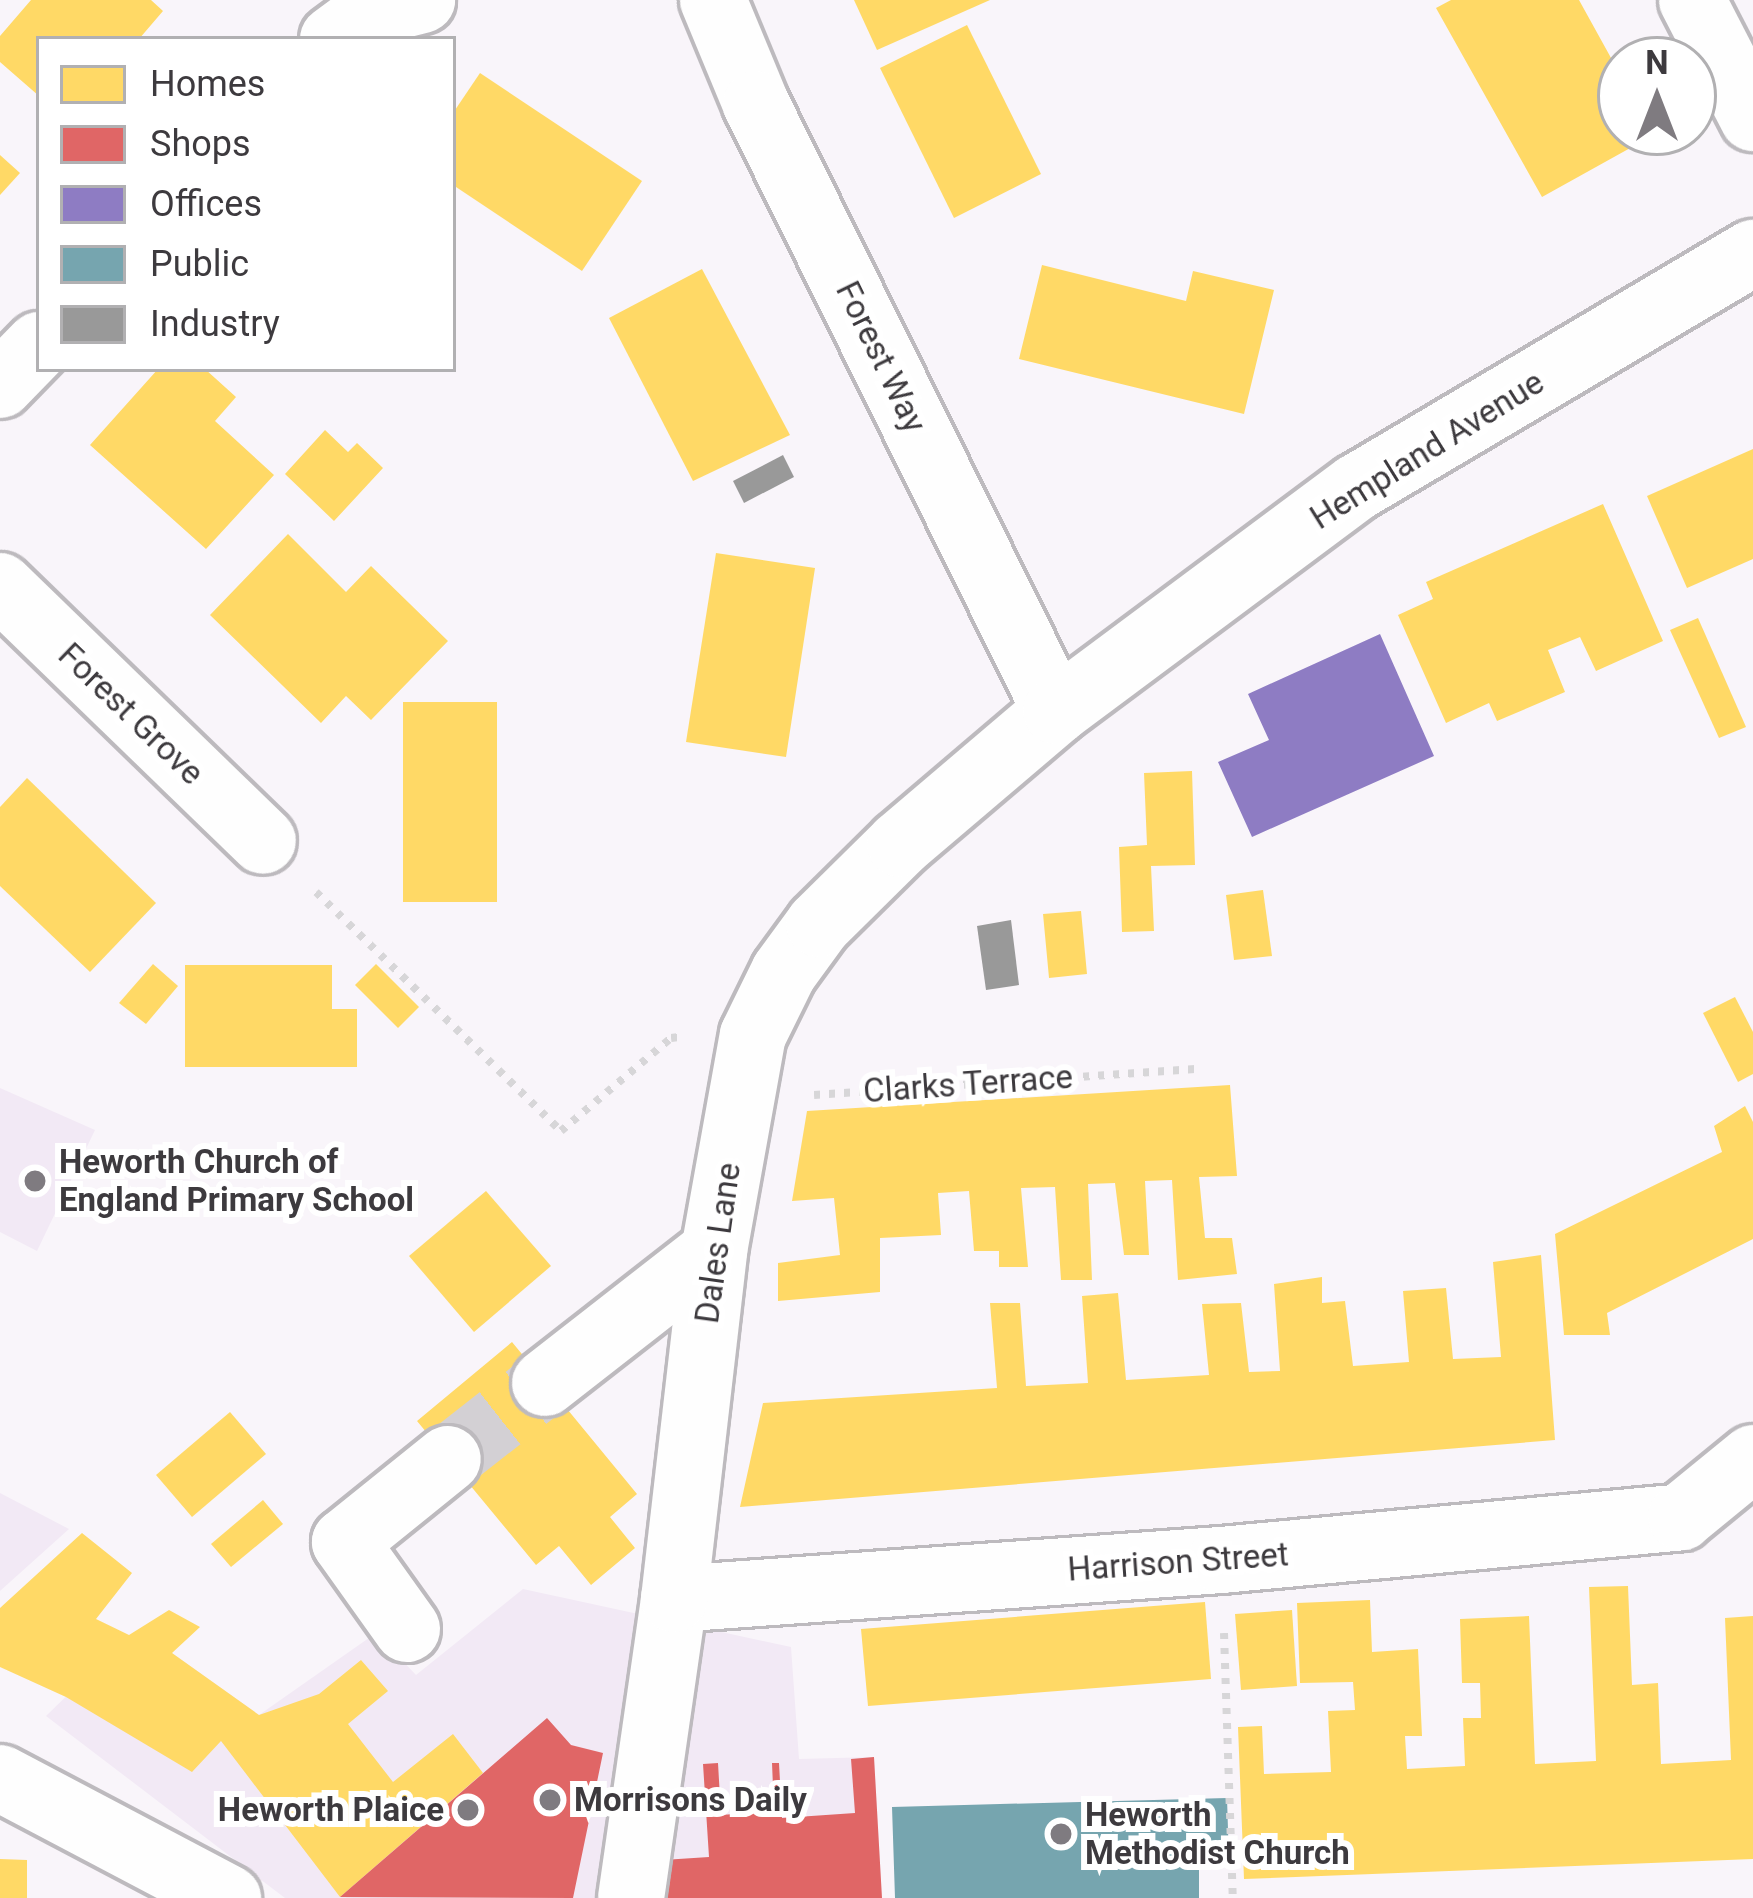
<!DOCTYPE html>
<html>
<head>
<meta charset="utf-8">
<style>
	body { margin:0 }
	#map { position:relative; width:1753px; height:1898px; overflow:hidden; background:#f9f5fa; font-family:Roboto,sans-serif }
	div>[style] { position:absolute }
	.built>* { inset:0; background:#f2e9f5 }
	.homes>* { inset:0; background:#ffd966 }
	.shops>* { inset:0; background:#e06666 }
	.offices>* { inset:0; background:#8e7cc3 }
	.public>* { inset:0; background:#76a5af }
	.industry>* { inset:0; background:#999 }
	.minor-tunnel>* { height:66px; margin-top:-33px; transform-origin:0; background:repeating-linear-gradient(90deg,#d3d0d4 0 66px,transparent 0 99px) }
	.path>* { height:8px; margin-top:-4px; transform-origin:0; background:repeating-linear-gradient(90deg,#d7d6d8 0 6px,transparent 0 15px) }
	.roads { filter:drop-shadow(3px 0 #bdbabe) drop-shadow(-3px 0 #bdbabe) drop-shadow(0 3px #bdbabe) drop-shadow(0 -3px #bdbabe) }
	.minor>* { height:66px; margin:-33px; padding:0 33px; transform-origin:33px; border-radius:33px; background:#fefefe }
	.dots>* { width:33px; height:33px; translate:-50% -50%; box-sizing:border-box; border:6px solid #fff; border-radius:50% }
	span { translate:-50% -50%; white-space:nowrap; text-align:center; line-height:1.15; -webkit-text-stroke:12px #fff; paint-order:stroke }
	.street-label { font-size:33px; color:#3d3a3e }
	.poi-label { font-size:33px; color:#3d3a3e; font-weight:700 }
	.left { translate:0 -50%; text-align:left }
	.right { translate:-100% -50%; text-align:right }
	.legend { position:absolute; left:36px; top:36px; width:420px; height:336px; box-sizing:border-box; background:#fff; border:3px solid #b1b0b2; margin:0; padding:15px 21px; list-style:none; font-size:36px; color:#3d3a3e }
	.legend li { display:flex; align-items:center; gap:24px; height:60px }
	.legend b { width:60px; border:3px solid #b1b0b2 }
	.north { position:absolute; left:1597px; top:36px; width:120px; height:120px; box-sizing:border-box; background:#fff; border:3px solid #b1b0b2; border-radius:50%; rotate:0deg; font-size:33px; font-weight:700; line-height:48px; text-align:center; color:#3d3a3e }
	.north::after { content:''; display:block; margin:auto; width:42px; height:54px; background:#7f7b80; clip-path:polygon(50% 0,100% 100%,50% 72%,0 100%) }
</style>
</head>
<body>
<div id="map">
	<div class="built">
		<i style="clip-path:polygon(0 1088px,95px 1130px,37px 1251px,0 1232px)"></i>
		<i style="clip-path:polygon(0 1493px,69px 1529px,0 1591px)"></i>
		<i style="clip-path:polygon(523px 1589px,791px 1647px,799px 1759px,874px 1757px,882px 1898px,285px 1898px,46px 1716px,129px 1635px,172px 1653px,259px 1715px,376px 1633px,416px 1675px)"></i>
	</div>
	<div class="homes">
		<i style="clip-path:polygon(31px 0,151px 0,163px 11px,139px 39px,39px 39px,39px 96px,0 62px,0 36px)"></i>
		<i style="clip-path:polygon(854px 0,990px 0,877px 50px)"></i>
		<i style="clip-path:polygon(1451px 0,1579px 0,1621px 76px,1621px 132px,1659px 132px,1542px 197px,1436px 8px)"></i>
		<i style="clip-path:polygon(967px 25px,1041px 174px,954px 218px,880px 68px)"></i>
		<i style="clip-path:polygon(480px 73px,642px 181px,582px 271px,453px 185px,453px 113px)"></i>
		<i style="clip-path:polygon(0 155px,20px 173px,0 195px)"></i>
		<i style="clip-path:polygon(1042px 265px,1186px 301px,1193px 271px,1274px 290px,1244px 414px,1019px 359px)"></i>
		<i style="clip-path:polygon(702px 269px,790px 435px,693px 481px,609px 318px)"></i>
		<i style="clip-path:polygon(158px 369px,205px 369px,236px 397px,215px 421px,274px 475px,206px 549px,90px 445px)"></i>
		<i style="clip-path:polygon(325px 430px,348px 452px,357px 443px,383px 468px,334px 521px,285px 474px)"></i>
		<i style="clip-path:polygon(1753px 449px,1753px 559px,1687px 588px,1647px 496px)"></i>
		<i style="clip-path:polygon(1603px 504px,1663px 641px,1596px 671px,1580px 637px,1548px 650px,1565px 692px,1497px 721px,1489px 703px,1446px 723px,1398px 615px,1433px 599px,1426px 582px)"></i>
		<i style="clip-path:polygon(288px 534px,346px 592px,371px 566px,448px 641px,371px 720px,346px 696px,321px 723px,210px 615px)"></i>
		<i style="clip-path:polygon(716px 553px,815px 568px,786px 757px,686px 742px)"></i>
		<i style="clip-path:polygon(1698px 618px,1746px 727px,1719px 738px,1670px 630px)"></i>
		<i style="clip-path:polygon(403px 702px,497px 702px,497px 902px,403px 902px)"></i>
		<i style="clip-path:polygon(1192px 771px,1195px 865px,1151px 866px,1154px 931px,1122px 932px,1119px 847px,1147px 845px,1144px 773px)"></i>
		<i style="clip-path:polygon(27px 778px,156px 903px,90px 972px,0 886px,0 807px)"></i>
		<i style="clip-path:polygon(1263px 890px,1272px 956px,1234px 960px,1226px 895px)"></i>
		<i style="clip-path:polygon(1081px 911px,1087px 974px,1049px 978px,1043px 914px)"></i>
		<i style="clip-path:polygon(153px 964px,178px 986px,146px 1024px,119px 1003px)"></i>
		<i style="clip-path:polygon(376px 964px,419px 1007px,398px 1028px,355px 985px)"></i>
		<i style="clip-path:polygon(185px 965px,332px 965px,332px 1009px,357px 1009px,357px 1067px,185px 1067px)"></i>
		<i style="clip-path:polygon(1735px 997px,1753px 1032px,1753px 1074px,1738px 1082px,1703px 1013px)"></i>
		<i style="clip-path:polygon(1230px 1085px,1237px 1176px,1199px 1177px,1205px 1238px,1232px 1238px,1237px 1274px,1178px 1280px,1172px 1180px,1145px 1181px,1149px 1255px,1124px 1255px,1115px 1183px,1088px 1184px,1092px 1280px,1061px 1280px,1055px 1187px,1021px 1188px,1028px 1267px,999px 1267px,999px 1251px,974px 1251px,969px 1191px,938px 1193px,941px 1235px,880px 1238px,880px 1292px,778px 1301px,778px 1263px,840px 1255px,834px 1198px,792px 1201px,807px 1111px)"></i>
		<i style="clip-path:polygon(1745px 1106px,1753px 1122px,1753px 1239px,1607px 1313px,1610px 1335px,1564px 1335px,1555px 1234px,1722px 1152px,1714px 1126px)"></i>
		<i style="clip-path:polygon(486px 1191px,551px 1266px,474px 1332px,409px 1256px)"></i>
		<i style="clip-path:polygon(1541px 1255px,1555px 1440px,740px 1507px,763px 1403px,997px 1388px,990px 1303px,1020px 1303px,1026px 1386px,1088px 1383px,1082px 1296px,1118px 1293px,1126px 1380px,1209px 1375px,1202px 1304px,1241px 1303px,1249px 1372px,1280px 1371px,1274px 1284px,1322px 1277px,1322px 1303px,1345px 1301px,1353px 1366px,1409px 1362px,1403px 1291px,1446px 1288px,1453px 1359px,1501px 1357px,1493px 1262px)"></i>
		<i style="clip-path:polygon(512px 1342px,637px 1494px,610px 1517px,635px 1548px,591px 1585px,559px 1546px,536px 1565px,417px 1421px)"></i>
		<i style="clip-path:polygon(230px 1412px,266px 1454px,192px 1517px,156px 1475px)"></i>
		<i style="clip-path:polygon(263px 1500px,283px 1524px,231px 1567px,211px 1544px)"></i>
		<i style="clip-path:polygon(82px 1533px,132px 1573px,96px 1619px,129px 1635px,169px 1610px,200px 1627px,172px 1653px,259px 1715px,319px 1694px,361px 1660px,388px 1691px,348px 1724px,393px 1782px,453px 1734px,483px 1773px,340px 1897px,221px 1741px,192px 1772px,66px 1697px,0 1667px,0 1608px)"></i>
		<i style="clip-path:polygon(1628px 1586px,1632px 1685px,1658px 1683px,1661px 1764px,1731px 1760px,1725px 1618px,1753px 1616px,1753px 1859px,1244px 1879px,1238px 1727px,1262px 1726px,1264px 1774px,1331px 1772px,1328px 1711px,1355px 1710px,1353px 1682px,1300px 1683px,1297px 1603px,1370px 1600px,1372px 1652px,1418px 1649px,1422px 1736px,1405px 1736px,1407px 1769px,1465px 1766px,1463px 1718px,1481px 1718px,1480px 1683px,1462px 1683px,1460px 1619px,1529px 1616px,1535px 1764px,1596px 1761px,1589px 1587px)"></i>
		<i style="clip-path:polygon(1205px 1602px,1211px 1679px,868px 1706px,861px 1629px)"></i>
		<i style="clip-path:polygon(1292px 1610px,1297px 1686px,1241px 1690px,1235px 1614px)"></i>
		<i style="clip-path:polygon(0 1859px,27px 1860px,27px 1898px,0 1898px)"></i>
	</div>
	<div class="shops">
		<i style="clip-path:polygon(547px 1718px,571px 1745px,603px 1753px,573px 1898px,340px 1897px)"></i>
		<i style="clip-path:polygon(874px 1757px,882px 1898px,666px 1898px,663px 1860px,709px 1857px,703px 1764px,718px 1763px,721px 1815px,774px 1811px,772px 1763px,779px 1763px,782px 1818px,855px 1813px,851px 1759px)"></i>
	</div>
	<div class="offices">
		<i style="clip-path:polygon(1380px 634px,1434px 756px,1252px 837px,1218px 762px,1269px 740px,1248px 694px)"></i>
	</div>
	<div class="public">
		<i style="clip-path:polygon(1227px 1798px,1229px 1861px,1199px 1863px,1199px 1898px,895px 1898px,892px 1807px)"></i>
	</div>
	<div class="industry">
		<i style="clip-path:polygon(783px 455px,794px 477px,744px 503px,733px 481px)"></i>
		<i style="clip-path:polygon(1011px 920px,1019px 985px,986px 990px,977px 926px)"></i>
	</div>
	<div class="minor-tunnel">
		<i style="left:448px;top:1459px;width:123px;rotate:-38.1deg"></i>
	</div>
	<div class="path">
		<i style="left:316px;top:892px;width:342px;rotate:44.3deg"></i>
		<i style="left:561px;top:1131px;width:144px;rotate:-40.2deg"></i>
		<i style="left:671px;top:1038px;width:8px;rotate:-7deg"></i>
		<i style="left:814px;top:1095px;width:382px;rotate:-3.9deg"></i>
		<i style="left:1224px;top:1633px;width:265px;rotate:88.1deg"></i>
	</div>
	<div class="roads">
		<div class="minor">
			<i style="left:713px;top:0;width:113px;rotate:67.5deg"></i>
			<i style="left:756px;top:104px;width:677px;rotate:63.7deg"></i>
			<i style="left:1692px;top:0;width:133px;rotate:62.7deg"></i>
			<i style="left:333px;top:39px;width:42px;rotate:-36.3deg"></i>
			<i style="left:367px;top:14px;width:57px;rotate:-14.3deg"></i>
			<i style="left:0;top:385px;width:56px;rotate:-45.7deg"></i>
			<i style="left:0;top:586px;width:366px;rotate:44.1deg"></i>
			<i style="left:545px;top:1383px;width:214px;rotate:-38deg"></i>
			<i style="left:674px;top:1599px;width:548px;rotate:-4.08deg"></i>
			<i style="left:1221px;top:1560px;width:462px;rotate:-5.3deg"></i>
			<i style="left:1681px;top:1517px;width:93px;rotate:-39.3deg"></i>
			<i style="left:407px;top:1629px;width:107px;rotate:-125.5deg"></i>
			<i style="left:345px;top:1542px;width:132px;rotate:-38.9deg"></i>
			<i style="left:0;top:1778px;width:258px;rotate:27.8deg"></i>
			<i style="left:631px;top:1898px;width:302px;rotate:-81.8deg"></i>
			<i style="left:674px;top:1599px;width:350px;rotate:-83.4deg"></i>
			<i style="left:714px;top:1251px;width:219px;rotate:-79.8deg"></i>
			<i style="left:753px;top:1035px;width:70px;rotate:-63.8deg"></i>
			<i style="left:784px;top:972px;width:59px;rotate:-53.9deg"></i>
			<i style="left:819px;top:924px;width:114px;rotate:-44.6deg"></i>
			<i style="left:900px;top:844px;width:205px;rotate:-40.4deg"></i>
			<i style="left:1056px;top:711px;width:375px;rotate:-36.7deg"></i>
			<i style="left:1357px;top:487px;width:460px;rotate:-30.6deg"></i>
		</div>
	</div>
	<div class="dots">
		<i style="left:35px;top:1181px;background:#7f7b80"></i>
		<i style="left:550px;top:1800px;background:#7f7b80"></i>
		<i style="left:468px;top:1810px;background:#7f7b80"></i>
		<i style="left:1061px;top:1834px;background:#7f7b80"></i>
	</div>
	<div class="street-label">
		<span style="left:881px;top:357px;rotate:64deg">Forest Way</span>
		<span style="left:1427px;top:450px;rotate:-32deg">Hempland Avenue</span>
		<span style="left:131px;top:714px;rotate:44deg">Forest Grove</span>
		<span style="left:968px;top:1084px;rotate:-4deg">Clarks Terrace</span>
		<span style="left:718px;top:1243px;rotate:-82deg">Dales Lane</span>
		<span style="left:1178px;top:1562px;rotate:-4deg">Harrison Street</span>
	</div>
	<div class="poi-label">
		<span class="left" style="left:59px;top:1181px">Heworth Church of<br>England Primary School</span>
		<span class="left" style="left:574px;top:1800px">Morrisons Daily</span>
		<span class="right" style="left:444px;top:1810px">Heworth Plaice</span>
		<span class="left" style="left:1085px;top:1834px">Heworth<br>Methodist Church</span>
	</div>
	<ul class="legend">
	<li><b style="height:33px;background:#ffd966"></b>Homes</li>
	<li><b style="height:33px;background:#e06666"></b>Shops</li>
	<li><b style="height:33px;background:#8e7cc3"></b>Offices</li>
	<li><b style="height:33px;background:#76a5af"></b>Public</li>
	<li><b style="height:33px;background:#999"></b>Industry</li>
	</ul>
	<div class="north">N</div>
</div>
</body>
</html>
